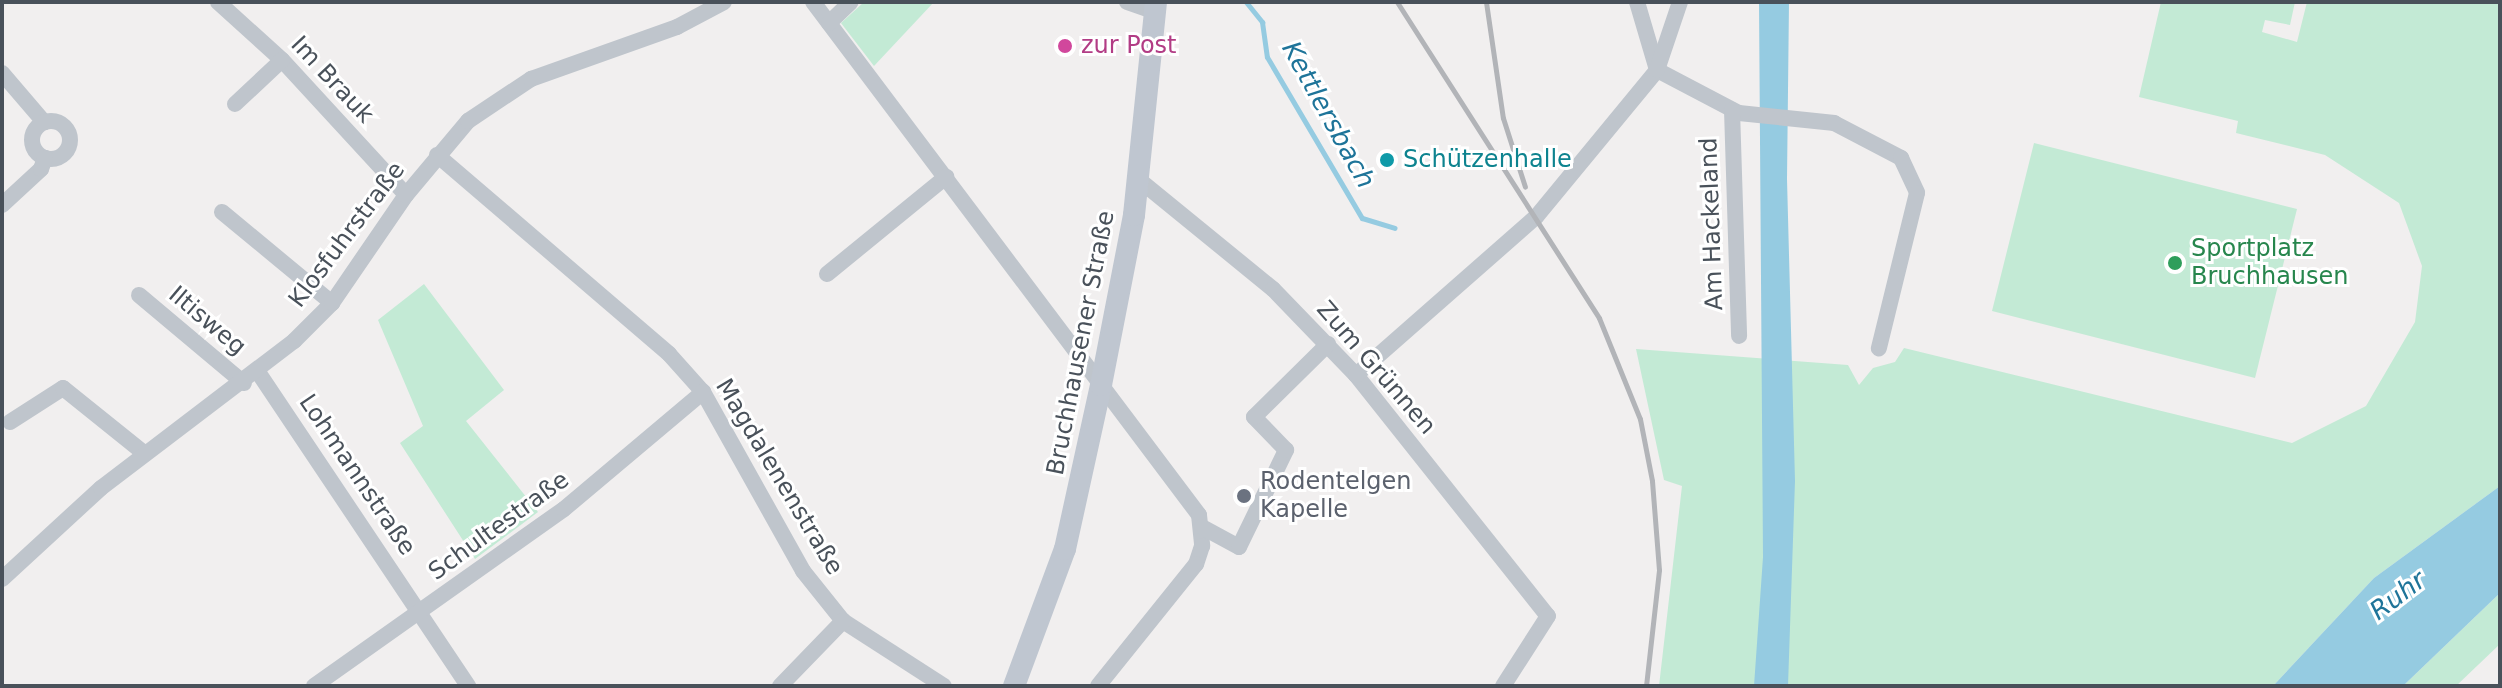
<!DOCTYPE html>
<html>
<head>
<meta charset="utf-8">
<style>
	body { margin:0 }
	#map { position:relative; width:2502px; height:688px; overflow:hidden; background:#f1efef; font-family:"DejaVu Sans",sans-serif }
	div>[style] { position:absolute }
	.green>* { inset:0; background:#c3ead5 }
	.water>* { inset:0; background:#95cbe1 }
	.stream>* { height:5px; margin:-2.5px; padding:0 2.5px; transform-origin:2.5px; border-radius:2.5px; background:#95cbe1 }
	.street>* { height:16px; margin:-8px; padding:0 8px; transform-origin:8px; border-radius:8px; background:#bfc5cc }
	.street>.ring { margin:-8px; padding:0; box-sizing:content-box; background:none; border:16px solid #bfc5cc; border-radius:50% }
	.secondary>* { height:22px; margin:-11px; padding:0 11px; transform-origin:11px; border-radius:11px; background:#bfc6d0 }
	.rail>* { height:5px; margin:-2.5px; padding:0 2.5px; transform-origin:2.5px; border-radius:2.5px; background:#b2b4b8 }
	.dots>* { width:22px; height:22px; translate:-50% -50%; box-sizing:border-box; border:4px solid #fff; border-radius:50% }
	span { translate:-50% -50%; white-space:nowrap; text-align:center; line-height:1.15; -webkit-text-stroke:6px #fff; paint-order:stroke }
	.hotel-label { font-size:24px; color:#b23c85 }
	.left { translate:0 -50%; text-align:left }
	.street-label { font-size:24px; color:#49515a }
	.culture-label { font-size:24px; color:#0d838f }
	.leisure-label { font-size:24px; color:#27864d }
	.worship-label { font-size:24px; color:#5b616d }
	.water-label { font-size:26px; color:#1e7499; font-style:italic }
	.frame { position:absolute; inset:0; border:4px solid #49515a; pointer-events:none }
</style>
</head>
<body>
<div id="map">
	<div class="green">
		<i style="clip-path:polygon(864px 2px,934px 2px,874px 66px,841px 23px)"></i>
		<i style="clip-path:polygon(2161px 2px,2295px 2px,2290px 25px,2265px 20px,2262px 32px,2297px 42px,2307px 2px,2500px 2px,2500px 486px,2374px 578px,2273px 686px,1659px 686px,1682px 486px,1664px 480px,1636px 349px,1848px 365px,1859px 385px,1873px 368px,1895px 362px,1904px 348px,2292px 443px,2366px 406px,2415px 322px,2422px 266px,2399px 203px,2325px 155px,2236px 133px,2238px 121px,2139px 97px)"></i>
		<i style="clip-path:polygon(2034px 143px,2297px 209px,2255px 378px,1992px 311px)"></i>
		<i style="clip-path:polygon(424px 284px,504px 390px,466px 421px,538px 512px,475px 559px,400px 443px,423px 426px,378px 320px)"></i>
		<i style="clip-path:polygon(2500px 593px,2500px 644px,2456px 686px,2403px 686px)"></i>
	</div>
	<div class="water">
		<i style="clip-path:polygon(1759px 2px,1789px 2px,1787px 179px,1795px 481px,1788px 686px,1754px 686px,1763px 557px)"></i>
		<i style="clip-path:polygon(2500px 486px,2500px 593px,2403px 686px,2273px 686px,2374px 578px)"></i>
	</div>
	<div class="stream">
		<i style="left:1246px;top:2px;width:26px;rotate:51deg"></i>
		<i style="left:1262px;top:22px;width:35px;rotate:82deg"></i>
		<i style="left:1267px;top:57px;width:187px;rotate:59.5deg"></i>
		<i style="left:1362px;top:218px;width:34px;rotate:17deg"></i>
	</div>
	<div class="street">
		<i style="left:218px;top:2px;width:86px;rotate:42.2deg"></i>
		<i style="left:282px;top:60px;width:183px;rotate:47.4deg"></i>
		<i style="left:813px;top:2px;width:642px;rotate:53.04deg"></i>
		<i style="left:1199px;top:515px;width:31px;rotate:84deg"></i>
		<i style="left:1202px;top:546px;width:19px;rotate:108deg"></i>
		<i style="left:1196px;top:564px;width:156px;rotate:128.8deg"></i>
		<i style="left:1127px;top:2px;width:28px;rotate:19deg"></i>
		<i style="left:1637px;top:2px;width:71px;rotate:73.6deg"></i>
		<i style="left:829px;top:23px;width:30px;rotate:-44deg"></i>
		<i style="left:1657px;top:70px;width:93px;rotate:27.7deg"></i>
		<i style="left:1739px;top:113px;width:96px;rotate:6deg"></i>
		<i style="left:1834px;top:123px;width:76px;rotate:27.6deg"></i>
		<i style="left:1901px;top:158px;width:38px;rotate:65deg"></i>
		<i style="left:1917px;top:193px;width:160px;rotate:103.8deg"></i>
		<i style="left:2px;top:73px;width:65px;rotate:49.4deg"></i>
		<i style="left:235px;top:104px;width:64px;rotate:-43.1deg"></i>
		<i style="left:1732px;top:110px;width:226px;rotate:88.2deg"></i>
		<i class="ring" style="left:32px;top:121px;width:22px;height:22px"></i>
		<i style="left:437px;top:155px;width:306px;rotate:40.6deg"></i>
		<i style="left:669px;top:354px;width:51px;rotate:48.2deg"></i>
		<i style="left:703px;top:392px;width:205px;rotate:60.8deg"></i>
		<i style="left:803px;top:571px;width:64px;rotate:51.3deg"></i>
		<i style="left:843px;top:621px;width:120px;rotate:32.8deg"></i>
		<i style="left:1138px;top:179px;width:174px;rotate:39.2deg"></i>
		<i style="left:1273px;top:289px;width:120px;rotate:46deg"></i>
		<i style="left:1356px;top:375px;width:308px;rotate:51.5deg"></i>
		<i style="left:1548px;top:616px;width:83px;rotate:122.7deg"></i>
		<i style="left:2px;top:205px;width:53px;rotate:-42.7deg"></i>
		<i style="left:41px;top:169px;width:12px;rotate:-70deg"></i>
		<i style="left:222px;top:212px;width:143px;rotate:39.6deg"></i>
		<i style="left:827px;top:274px;width:154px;rotate:-39.2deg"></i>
		<i style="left:139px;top:295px;width:137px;rotate:40deg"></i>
		<i style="left:258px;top:372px;width:378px;rotate:56.2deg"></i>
		<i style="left:1356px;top:375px;width:240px;rotate:-41.3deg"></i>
		<i style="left:1536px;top:217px;width:190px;rotate:-50.5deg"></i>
		<i style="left:1657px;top:70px;width:72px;rotate:-71.3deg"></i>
		<i style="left:10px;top:422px;width:63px;rotate:-32.7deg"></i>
		<i style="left:63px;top:388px;width:105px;rotate:38.8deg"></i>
		<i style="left:1202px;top:527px;width:42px;rotate:28.4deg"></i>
		<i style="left:1239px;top:547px;width:108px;rotate:-64.1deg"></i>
		<i style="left:1286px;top:450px;width:46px;rotate:-134.1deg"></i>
		<i style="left:1254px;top:417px;width:104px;rotate:-44.6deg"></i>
		<i style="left:2px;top:579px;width:134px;rotate:-42.6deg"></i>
		<i style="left:101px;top:488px;width:243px;rotate:-37.3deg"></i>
		<i style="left:294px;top:341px;width:54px;rotate:-45deg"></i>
		<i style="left:332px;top:303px;width:131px;rotate:-55.6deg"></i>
		<i style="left:406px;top:195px;width:97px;rotate:-50deg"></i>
		<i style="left:468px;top:121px;width:76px;rotate:-33.7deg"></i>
		<i style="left:531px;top:79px;width:155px;rotate:-19.6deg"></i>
		<i style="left:677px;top:27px;width:53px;rotate:-28deg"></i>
		<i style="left:314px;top:686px;width:306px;rotate:-35.3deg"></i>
		<i style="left:564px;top:509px;width:182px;rotate:-40.1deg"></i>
		<i style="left:780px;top:686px;width:91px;rotate:-45.9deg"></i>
	</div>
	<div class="secondary">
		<i style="left:1014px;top:686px;width:146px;rotate:-69.6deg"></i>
		<i style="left:1065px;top:549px;width:168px;rotate:-77.6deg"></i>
		<i style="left:1101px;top:385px;width:173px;rotate:-79deg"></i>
		<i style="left:1134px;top:215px;width:214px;rotate:-84.1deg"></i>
	</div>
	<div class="rail">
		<i style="left:1397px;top:2px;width:375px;rotate:57.4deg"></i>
		<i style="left:1599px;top:318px;width:109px;rotate:67.9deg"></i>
		<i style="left:1640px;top:419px;width:63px;rotate:79deg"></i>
		<i style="left:1652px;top:481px;width:89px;rotate:85.5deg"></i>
		<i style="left:1659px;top:570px;width:117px;rotate:96.4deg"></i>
		<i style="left:1486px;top:2px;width:117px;rotate:81.7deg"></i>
		<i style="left:1503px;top:118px;width:72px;rotate:72.3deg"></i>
	</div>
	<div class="dots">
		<i style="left:1065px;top:46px;background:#d1479c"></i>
		<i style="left:1387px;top:160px;background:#0f9aa8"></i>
		<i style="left:2175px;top:263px;background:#2e9e5b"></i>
		<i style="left:1244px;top:496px;background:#6b7280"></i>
	</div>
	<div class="hotel-label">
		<span class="left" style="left:1081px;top:46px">zur Post</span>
	</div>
	<div class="street-label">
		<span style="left:332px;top:80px;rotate:47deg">Im Brauk</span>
		<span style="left:1712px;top:224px;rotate:-92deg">Am Hackeland</span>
		<span style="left:347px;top:235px;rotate:-53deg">Klosfuhrstraße</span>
		<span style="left:207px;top:321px;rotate:40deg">Iltisweg</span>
		<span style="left:1081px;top:343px;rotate:-79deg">Bruchhausener Straße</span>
		<span style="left:1376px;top:368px;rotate:49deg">Zum Grünnen</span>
		<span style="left:357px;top:475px;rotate:56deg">Lohmannstraße</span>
		<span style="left:779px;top:477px;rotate:59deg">Magdalenenstraße</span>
		<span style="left:499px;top:526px;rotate:-36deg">Schultestraße</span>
	</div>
	<div class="culture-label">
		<span class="left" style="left:1403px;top:160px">Schützenhalle</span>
	</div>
	<div class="leisure-label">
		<span class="left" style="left:2191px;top:263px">Sportplatz<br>Bruchhausen</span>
	</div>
	<div class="worship-label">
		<span class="left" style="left:1260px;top:496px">Rodentelgen<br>Kapelle</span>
	</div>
	<div class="water-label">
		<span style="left:1328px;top:115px;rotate:61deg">Kettlersbach</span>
		<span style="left:2398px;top:596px;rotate:-37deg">Ruhr</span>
	</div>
	<div class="frame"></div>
</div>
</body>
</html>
